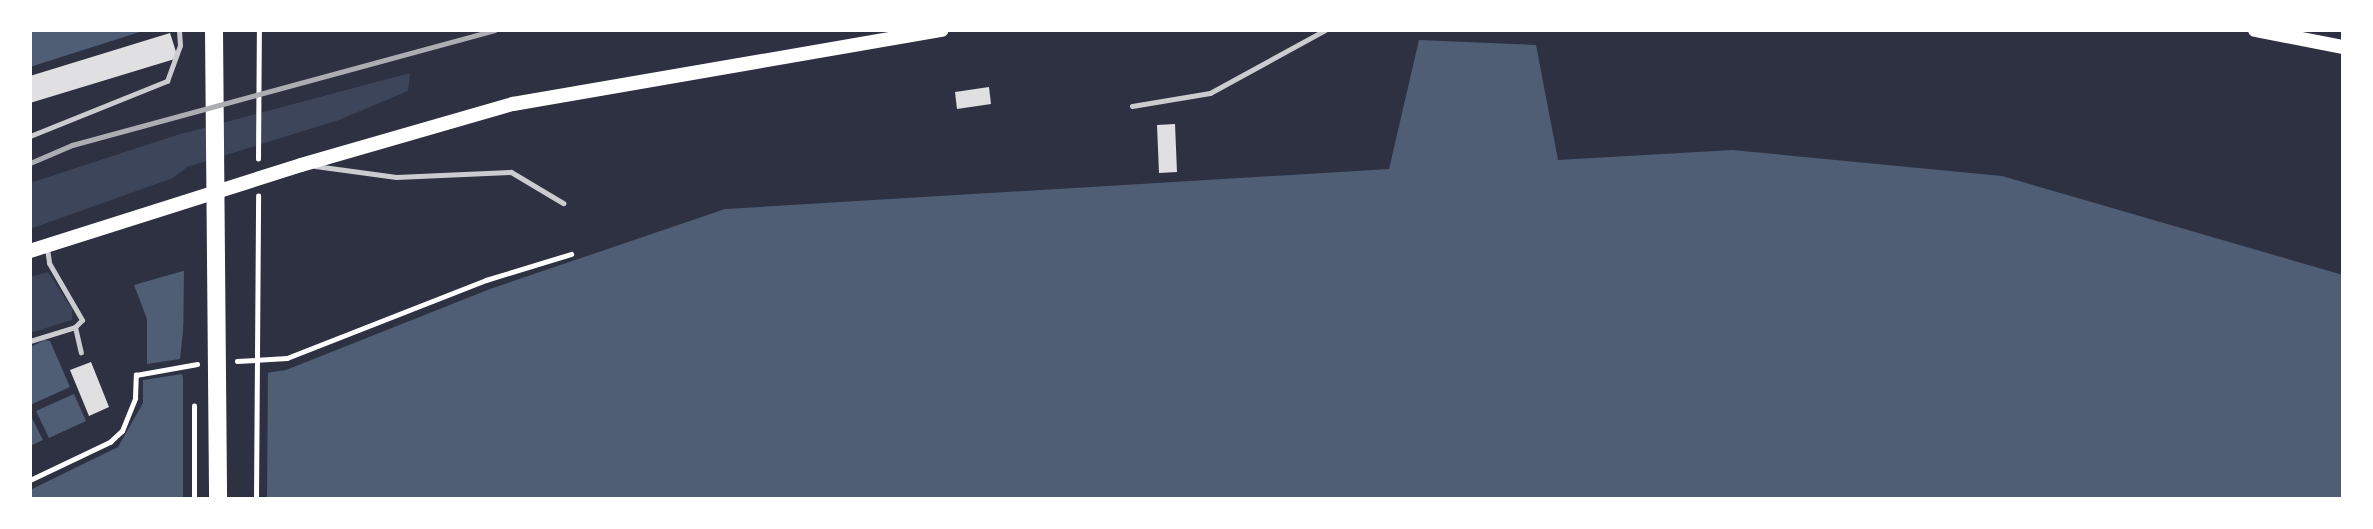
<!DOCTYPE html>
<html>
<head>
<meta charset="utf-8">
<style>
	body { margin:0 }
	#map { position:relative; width:2373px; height:529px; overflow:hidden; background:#2d3142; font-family:Inter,sans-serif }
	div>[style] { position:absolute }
	.green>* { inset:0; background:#3c4559 }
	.water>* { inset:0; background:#4f5d75 }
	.pier>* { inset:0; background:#2d3142 }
	.building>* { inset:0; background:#e0e0e3 }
	.path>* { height:4.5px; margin:-2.25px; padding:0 2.25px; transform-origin:2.25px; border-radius:2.25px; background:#fff }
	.service>* { height:5px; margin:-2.5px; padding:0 2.5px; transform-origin:2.5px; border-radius:2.5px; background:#caccd0 }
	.secondary>* { height:14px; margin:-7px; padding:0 7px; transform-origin:7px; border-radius:7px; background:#fff }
	.primary>* { height:18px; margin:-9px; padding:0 9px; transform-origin:9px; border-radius:9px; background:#fff }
	.rail>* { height:5px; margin:-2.5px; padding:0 2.5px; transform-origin:2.5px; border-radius:2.5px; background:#abadb3 }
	span { translate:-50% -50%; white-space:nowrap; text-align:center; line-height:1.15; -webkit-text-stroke:7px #fff; paint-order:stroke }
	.frame { position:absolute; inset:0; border:32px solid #fff; pointer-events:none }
</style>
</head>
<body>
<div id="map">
	<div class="green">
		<i style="clip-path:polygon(410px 73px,408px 91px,339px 120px,187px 167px,173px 178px,30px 229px,30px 183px,177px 135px)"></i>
		<i style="clip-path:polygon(48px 272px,72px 309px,72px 320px,30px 333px,30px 277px)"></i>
	</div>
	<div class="water">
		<i style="clip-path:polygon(30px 30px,146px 30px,30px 67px)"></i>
		<i style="clip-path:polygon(1419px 40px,1536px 45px,1558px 160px,1732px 150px,2002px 176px,2343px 275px,2343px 499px,30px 499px,30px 490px,118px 447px,143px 403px,143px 380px,182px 374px,185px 385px,286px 370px,490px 289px,725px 209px,1389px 169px)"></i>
		<i style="clip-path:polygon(190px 269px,180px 359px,147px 364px,147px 319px,134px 285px)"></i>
		<i style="clip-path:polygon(45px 340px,50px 341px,70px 387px,30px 405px,30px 347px)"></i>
		<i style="clip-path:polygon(74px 394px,86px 421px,49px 438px,36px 411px)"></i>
		<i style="clip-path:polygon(30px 414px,43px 440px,30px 446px)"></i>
	</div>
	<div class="pier">
		<i style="clip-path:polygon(190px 266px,193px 269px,183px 358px,184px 267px)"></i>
		<i style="clip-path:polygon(268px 369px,267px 499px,183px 499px,183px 371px,187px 381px)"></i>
	</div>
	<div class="building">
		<i style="clip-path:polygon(170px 33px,178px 58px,30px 103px,30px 76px)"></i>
		<i style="clip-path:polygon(989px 87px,991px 104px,957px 109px,955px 92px)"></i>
		<i style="clip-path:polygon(1175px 124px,1177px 172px,1159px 173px,1157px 125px)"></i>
		<i style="clip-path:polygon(91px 362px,109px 407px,89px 416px,70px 370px)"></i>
	</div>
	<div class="path">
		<i style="left:258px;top:159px;width:129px;rotate:-89.6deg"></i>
		<i style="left:237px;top:361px;width:50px;rotate:-3.4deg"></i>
		<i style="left:287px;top:358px;width:214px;rotate:-21.4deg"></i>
		<i style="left:486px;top:280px;width:89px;rotate:-17deg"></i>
		<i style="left:30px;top:480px;width:89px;rotate:-25.4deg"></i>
		<i style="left:110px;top:442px;width:16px;rotate:-43deg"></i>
		<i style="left:122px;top:431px;width:35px;rotate:-68deg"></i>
		<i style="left:135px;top:398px;width:23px;rotate:-88deg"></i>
		<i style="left:136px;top:375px;width:62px;rotate:-10.2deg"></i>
		<i style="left:194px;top:499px;width:93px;rotate:-90deg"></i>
		<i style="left:256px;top:499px;width:303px;rotate:-89.6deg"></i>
	</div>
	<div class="service">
		<i style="left:1132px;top:106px;width:79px;rotate:-9.5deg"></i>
		<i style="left:1210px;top:93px;width:131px;rotate:-28.7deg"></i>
		<i style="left:30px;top:136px;width:148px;rotate:-21.9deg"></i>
		<i style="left:167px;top:81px;width:38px;rotate:-70deg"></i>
		<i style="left:180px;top:45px;width:15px;rotate:-94deg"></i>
		<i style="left:315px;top:166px;width:82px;rotate:7.7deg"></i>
		<i style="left:396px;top:177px;width:115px;rotate:-2.5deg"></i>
		<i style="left:511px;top:172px;width:61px;rotate:30.8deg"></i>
		<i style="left:47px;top:248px;width:15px;rotate:82deg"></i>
		<i style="left:49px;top:263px;width:66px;rotate:59.9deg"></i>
		<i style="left:82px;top:320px;width:10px;rotate:135deg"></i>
		<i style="left:75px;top:327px;width:26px;rotate:77deg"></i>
		<i style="left:30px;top:341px;width:47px;rotate:-17.3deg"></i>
	</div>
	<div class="secondary">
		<i style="left:2255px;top:30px;width:90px;rotate:10.9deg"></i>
		<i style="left:30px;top:251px;width:284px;rotate:-17.6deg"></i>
		<i style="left:301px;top:165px;width:221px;rotate:-16.1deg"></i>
		<i style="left:513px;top:104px;width:435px;rotate:-9.8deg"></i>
	</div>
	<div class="primary">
		<i style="left:214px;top:30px;width:469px;rotate:89.5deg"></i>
	</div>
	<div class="rail">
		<i style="left:30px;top:163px;width:46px;rotate:-23.2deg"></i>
		<i style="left:72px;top:145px;width:438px;rotate:-15.2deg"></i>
	</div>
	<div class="frame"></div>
</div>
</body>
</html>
